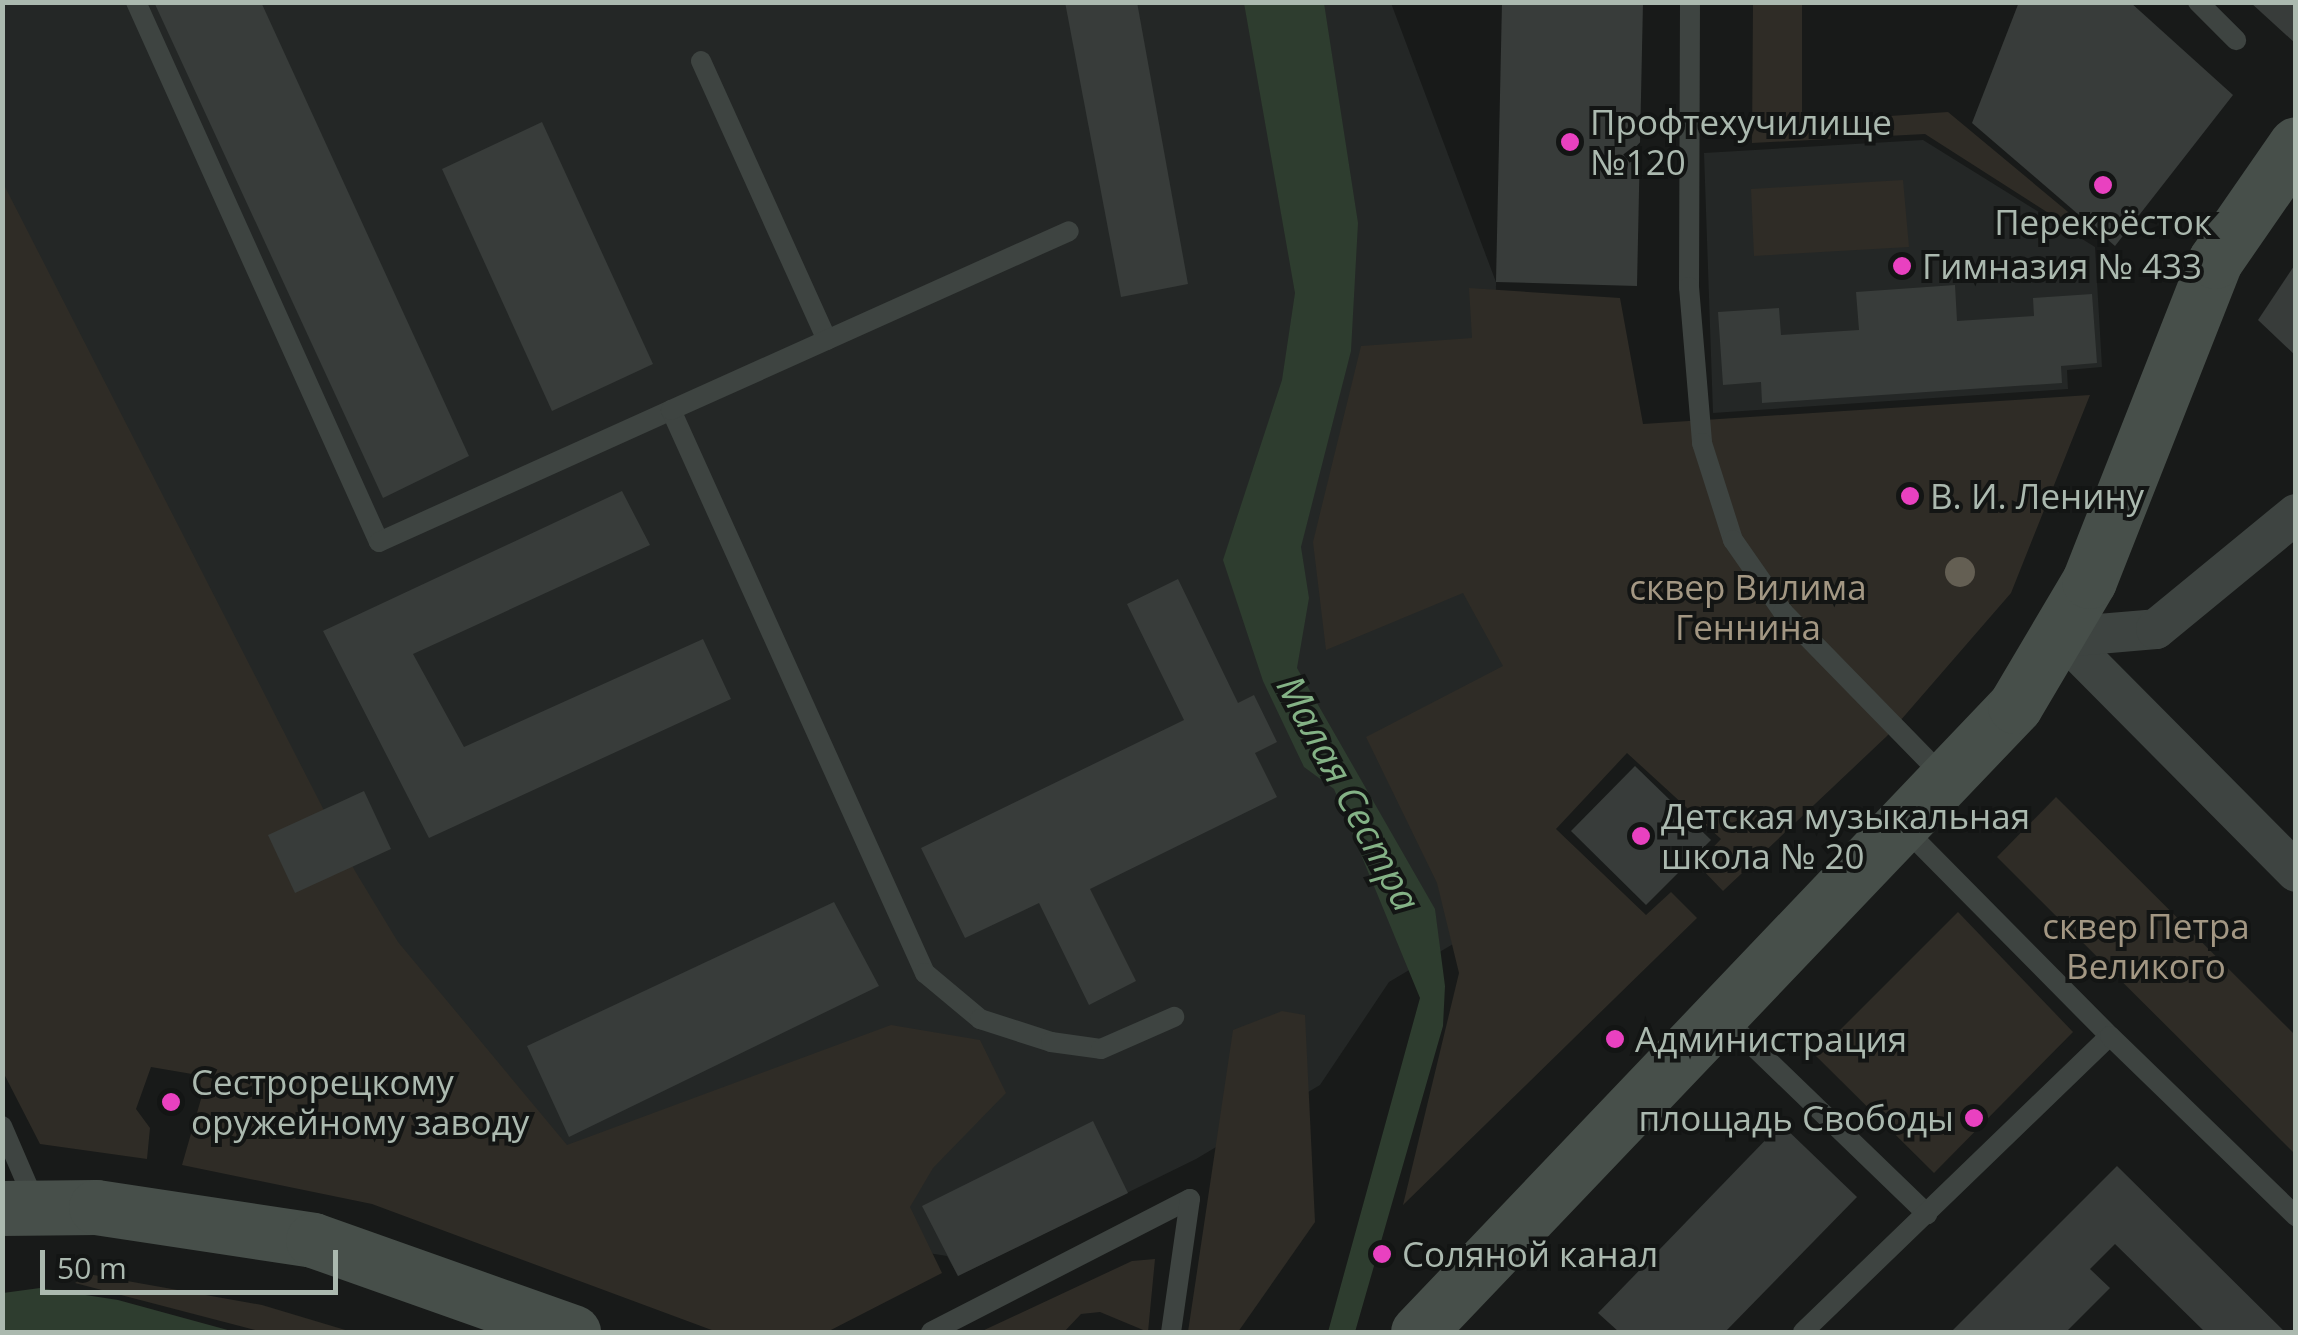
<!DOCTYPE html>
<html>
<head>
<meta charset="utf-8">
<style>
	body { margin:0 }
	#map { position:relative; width:2298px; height:1335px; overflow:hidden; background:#181a19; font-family:"Open Sans",sans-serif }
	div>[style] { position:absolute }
	.built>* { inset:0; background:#242726 }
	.green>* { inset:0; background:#2f2c26 }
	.water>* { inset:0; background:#2e3d2f }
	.building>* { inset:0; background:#383c3a }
	.service>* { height:20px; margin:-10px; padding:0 10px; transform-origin:10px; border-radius:10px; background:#3e4441 }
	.minor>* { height:40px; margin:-20px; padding:0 20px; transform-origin:20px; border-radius:20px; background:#3e4441 }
	.secondary>* { height:55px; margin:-27.5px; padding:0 27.5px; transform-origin:27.5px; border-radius:27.5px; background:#474f4a }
	.trees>* { width:30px; height:30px; margin:-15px; border-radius:50%; background:#645f53 }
	.dots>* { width:28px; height:28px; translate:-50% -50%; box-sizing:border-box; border:5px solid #131514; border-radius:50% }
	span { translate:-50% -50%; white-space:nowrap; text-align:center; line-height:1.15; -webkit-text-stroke:8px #131514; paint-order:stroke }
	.poi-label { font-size:35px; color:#abb9af }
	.left { translate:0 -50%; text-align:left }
	.right { translate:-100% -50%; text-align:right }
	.park-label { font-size:35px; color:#a39783 }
	.water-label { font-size:38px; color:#84b286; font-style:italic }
	.frame { position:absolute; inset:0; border:5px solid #abb9af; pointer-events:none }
	.scale { position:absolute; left:40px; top:1250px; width:298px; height:45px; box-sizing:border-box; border:5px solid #abb9af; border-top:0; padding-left:12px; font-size:30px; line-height:35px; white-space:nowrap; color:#abb9af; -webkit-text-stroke:8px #131514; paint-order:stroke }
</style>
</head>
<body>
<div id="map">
	<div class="built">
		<i style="clip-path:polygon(2px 3px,1391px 3px,1496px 282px,1495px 429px,1515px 589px,1475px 931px,1389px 982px,1320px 1085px,1196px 1159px,958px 1276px,947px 1256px,773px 1228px,594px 1183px,3px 711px)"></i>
		<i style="clip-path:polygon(1923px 140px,2095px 247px,2102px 367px,2067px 370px,2068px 389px,1713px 413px,1704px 153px)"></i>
	</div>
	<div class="green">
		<i style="clip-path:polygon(1753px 3px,1802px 3px,1802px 122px,1948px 112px,2091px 231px,2086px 237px,1925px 134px,1752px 143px)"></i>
		<i style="clip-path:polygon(1903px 180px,1909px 247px,1754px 256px,1751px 189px)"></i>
		<i style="clip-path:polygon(2px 181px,355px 871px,398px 942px,567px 1145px,891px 1025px,980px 1040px,1006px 1093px,933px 1168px,910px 1207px,942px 1273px,827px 1332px,717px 1332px,372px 1204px,182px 1165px,203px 1092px,192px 1074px,151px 1067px,136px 1109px,150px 1128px,147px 1159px,40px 1144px,2px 1070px)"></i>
		<i style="clip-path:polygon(1469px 288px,1620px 298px,1643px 424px,2090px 395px,2011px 593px,1887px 736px,1723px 891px,1697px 864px,1721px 839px,1627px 753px,1556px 829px,1646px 915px,1671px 892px,1697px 918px,1403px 1205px,1459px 973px,1437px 883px,1366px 737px,1503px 666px,1463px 593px,1326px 650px,1313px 542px,1361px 346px,1472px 338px)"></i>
		<i style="clip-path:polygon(2056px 797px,2295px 1035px,2295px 1154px,1997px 857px)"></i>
		<i style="clip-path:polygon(1958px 912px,2073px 1032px,1934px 1173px,1815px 1055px)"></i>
		<i style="clip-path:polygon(1282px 1011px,1305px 1015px,1315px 1222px,1238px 1332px,1188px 1332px,1233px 1030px)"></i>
		<i style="clip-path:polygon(1155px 1259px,1148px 1332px,1100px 1312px,1081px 1314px,1064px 1332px,980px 1332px,1132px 1261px)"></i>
		<i style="clip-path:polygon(88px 1274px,262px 1305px,352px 1332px,263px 1332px,75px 1283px)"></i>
	</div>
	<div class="water">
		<i style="clip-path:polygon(1244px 3px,1324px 3px,1358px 223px,1351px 351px,1301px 547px,1309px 598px,1297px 668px,1435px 909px,1445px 986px,1443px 1026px,1355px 1332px,1328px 1332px,1420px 998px,1334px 789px,1304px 767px,1263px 681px,1223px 560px,1282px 380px,1295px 293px)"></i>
		<i style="clip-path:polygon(40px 1288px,118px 1300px,235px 1332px,3px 1332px,3px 1293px)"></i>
	</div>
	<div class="building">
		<i style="clip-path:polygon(154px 2px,261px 2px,469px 456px,383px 498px)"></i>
		<i style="clip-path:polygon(1065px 2px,1137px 2px,1188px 284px,1121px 297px)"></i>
		<i style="clip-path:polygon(1502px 2px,1643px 2px,1637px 286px,1496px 282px)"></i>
		<i style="clip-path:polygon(2019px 2px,2130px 2px,2233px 95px,2115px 246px,1972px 123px)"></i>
		<i style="clip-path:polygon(2250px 2px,2296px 2px,2296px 44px)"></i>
		<i style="clip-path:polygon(542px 122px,653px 364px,552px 411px,442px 169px)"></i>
		<i style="clip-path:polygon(2296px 263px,2296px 356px,2258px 320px)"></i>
		<i style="clip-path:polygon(1955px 285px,1957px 321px,2034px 316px,2033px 298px,2092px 294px,2097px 363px,2061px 366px,2062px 383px,1762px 403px,1761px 382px,1723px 385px,1718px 312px,1779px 308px,1781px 335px,1859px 330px,1856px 292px)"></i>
		<i style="clip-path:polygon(622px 491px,650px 545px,413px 654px,464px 747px,703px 639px,731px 699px,429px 838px,323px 631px)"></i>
		<i style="clip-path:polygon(1178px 579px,1238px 703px,1254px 695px,1277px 742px,1255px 753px,1277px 797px,1090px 889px,1136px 981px,1089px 1005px,1039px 903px,965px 938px,921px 848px,1184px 720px,1127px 604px)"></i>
		<i style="clip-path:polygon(1635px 766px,1711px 840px,1646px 905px,1571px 831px)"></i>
		<i style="clip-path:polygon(364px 791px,391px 849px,295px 893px,268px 835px)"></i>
		<i style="clip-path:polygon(834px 902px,879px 986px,569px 1137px,527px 1046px)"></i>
		<i style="clip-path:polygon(1093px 1121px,1128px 1193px,958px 1276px,922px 1206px)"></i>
		<i style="clip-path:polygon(1781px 1124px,1857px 1197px,1725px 1332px,1619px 1332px,1598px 1313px)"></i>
		<i style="clip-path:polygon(2117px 1166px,2197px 1245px,2285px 1332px,2205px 1332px,2115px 1244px,2090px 1269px,2110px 1288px,2066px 1332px,1951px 1332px)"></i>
	</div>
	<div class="service">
		<i style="left:136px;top:2px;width:592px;rotate:65.77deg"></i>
		<i style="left:379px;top:542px;width:320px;rotate:-24.3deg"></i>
		<i style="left:671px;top:410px;width:618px;rotate:65.72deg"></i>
		<i style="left:925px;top:973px;width:72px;rotate:39.9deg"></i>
		<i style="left:980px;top:1019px;width:75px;rotate:17.9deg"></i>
		<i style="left:1051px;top:1042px;width:50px;rotate:8deg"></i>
		<i style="left:1101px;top:1049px;width:80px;rotate:-23.7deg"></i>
		<i style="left:1690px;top:2px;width:285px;rotate:90.2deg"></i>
		<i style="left:1689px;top:287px;width:157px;rotate:85.2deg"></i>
		<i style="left:1702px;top:443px;width:102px;rotate:72.3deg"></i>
		<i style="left:1733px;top:540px;width:88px;rotate:55.2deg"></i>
		<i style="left:1783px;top:612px;width:229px;rotate:45.7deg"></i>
		<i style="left:2198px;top:2px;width:54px;rotate:45deg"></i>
		<i style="left:701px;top:61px;width:306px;rotate:65.7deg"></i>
		<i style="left:671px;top:410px;width:436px;rotate:-24.2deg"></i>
		<i style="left:1904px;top:828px;width:293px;rotate:45.3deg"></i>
		<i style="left:1723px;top:1017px;width:284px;rotate:44deg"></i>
		<i style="left:2px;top:1126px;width:86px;rotate:66.7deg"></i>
		<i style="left:931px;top:1332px;width:291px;rotate:-27.2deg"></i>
		<i style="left:1190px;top:1199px;width:134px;rotate:98.1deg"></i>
		<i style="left:1803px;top:1332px;width:426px;rotate:-44deg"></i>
		<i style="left:2110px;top:1036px;width:259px;rotate:44.1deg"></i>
	</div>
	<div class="minor">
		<i style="left:2063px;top:637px;width:331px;rotate:45.2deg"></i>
		<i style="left:2063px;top:637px;width:93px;rotate:-4.9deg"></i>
		<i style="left:2156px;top:629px;width:181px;rotate:-39.4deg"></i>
	</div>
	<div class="secondary">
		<i style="left:2px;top:1208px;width:94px;rotate:-0.6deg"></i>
		<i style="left:96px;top:1207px;width:219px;rotate:8.6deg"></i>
		<i style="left:313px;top:1240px;width:276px;rotate:19.5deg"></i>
		<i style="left:1418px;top:1332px;width:865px;rotate:-46.36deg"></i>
		<i style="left:2015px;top:706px;width:145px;rotate:-59.4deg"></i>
		<i style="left:2089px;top:581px;width:344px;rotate:-68.5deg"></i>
		<i style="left:2215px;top:261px;width:142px;rotate:-55.3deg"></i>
	</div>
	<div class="trees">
		<i style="left:1960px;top:572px"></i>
	</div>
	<div class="dots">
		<i style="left:1570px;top:142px;background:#e941c0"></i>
		<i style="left:2103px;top:185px;background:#e941c0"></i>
		<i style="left:1902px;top:266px;background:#e941c0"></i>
		<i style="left:1910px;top:496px;background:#e941c0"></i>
		<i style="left:1641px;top:836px;background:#e941c0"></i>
		<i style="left:1615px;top:1039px;background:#e941c0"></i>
		<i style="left:171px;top:1102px;background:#e941c0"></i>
		<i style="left:1974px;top:1118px;background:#e941c0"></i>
		<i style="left:1382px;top:1254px;background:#e941c0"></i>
	</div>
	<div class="poi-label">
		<span class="left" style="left:1590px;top:142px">Профтехучилище<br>№120</span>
		<span style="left:2103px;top:222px">Перекрёсток</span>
		<span class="left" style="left:1922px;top:266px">Гимназия № 433</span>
		<span class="left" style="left:1930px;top:496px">В. И. Ленину</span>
		<span class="left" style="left:1661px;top:836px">Детская музыкальная<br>школа № 20</span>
		<span class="left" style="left:1635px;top:1039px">Администрация</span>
		<span class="left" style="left:191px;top:1102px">Сестрорецкому<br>оружейному заводу</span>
		<span class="right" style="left:1954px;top:1118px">площадь Свободы</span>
		<span class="left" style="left:1402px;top:1254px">Соляной канал</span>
	</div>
	<div class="park-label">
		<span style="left:1748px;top:607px">сквер Вилима<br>Геннина</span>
		<span style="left:2146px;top:946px">сквер Петра<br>Великого</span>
	</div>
	<div class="water-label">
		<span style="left:1349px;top:793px;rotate:62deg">Малая Сестра</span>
	</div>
	<div class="frame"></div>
	<div class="scale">50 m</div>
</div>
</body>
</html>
